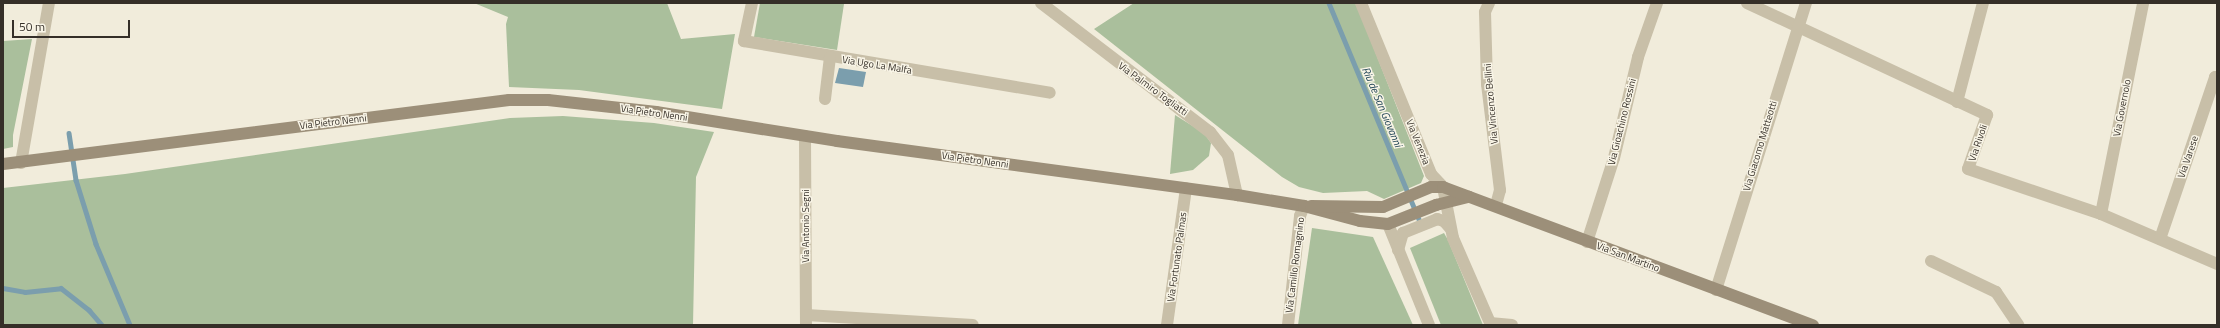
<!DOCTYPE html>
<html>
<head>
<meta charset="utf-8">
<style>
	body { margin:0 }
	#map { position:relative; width:2220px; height:328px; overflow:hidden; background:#f1ecdb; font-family:"Titillium Web",sans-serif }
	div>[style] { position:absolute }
	.green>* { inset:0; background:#aabf9c }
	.water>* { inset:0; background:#7b9ead }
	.stream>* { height:4.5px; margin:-2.25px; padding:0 2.25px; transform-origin:2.25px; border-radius:2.25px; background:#7b9ead }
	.street>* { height:12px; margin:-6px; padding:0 6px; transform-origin:6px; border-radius:6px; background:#c8bfa8 }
	.secondary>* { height:12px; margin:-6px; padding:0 6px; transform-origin:6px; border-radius:6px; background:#9c8f79 }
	span { translate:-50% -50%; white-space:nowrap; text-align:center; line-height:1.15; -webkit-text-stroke:3px #f9f5e7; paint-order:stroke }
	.street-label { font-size:10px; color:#352f28 }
	.water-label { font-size:11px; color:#1f4355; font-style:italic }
	.frame { position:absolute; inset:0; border:4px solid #352f28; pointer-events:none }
	.scale { position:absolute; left:12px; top:20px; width:118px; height:18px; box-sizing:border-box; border:2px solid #352f28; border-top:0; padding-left:5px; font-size:12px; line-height:14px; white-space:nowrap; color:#352f28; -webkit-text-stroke:3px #f9f5e7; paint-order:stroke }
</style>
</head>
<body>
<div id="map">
	<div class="green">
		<i style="clip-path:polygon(474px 3px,667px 3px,681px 39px,735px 34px,722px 109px,579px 90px,509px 87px,506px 24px,508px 17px)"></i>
		<i style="clip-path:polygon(760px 3px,844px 4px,837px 50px,754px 37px)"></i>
		<i style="clip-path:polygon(1134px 3px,1356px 3px,1424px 176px,1421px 183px,1384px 199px,1367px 191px,1323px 193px,1299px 187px,1282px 177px,1094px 29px)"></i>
		<i style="clip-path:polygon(32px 39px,13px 135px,13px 147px,3px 149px,3px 41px)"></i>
		<i style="clip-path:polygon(1175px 115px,1204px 133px,1211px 143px,1209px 156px,1193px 170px,1170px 174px)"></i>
		<i style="clip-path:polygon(563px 116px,654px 123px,714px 132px,696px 177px,693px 325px,3px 325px,3px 188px,125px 174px,510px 118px)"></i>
		<i style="clip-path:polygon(1312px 228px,1373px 237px,1413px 325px,1298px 325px)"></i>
		<i style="clip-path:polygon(1444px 233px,1448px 240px,1483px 325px,1441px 325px,1410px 248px)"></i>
	</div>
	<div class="water">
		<i style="clip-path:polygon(839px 68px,866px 72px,863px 87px,835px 83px)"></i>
	</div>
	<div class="stream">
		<i style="left:1329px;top:3px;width:234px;rotate:67.4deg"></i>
		<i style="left:69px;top:133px;width:48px;rotate:81.5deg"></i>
		<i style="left:76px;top:180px;width:67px;rotate:72.6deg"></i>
		<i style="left:96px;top:244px;width:88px;rotate:67.2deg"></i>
		<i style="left:3px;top:288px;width:22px;rotate:10deg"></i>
		<i style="left:25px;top:292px;width:36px;rotate:-6deg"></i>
		<i style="left:61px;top:288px;width:36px;rotate:38deg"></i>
		<i style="left:89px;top:310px;width:20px;rotate:49deg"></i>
	</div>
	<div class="street">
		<i style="left:752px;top:3px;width:39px;rotate:102deg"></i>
		<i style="left:744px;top:41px;width:310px;rotate:9.6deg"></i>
		<i style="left:1041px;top:3px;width:213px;rotate:37.4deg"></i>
		<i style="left:1210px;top:132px;width:29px;rotate:52deg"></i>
		<i style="left:1228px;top:155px;width:41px;rotate:77.3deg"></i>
		<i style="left:1361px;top:3px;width:185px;rotate:67.7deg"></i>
		<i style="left:1431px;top:174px;width:18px;rotate:47deg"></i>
		<i style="left:1443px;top:187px;width:52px;rotate:78.9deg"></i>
		<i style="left:1453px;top:238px;width:95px;rotate:66.4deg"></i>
		<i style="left:1489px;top:3px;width:10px;rotate:114deg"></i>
		<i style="left:1485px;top:12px;width:72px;rotate:88.4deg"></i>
		<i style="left:1487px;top:84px;width:107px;rotate:83deg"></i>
		<i style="left:1500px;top:190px;width:16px;rotate:105deg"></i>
		<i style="left:1747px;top:3px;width:265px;rotate:25deg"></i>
		<i style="left:1987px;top:115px;width:57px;rotate:109.4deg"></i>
		<i style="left:1968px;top:169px;width:140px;rotate:18.7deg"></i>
		<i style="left:2101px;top:214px;width:126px;rotate:23.3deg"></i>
		<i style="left:825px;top:99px;width:42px;rotate:-83.2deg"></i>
		<i style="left:1957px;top:102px;width:102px;rotate:-75.3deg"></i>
		<i style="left:805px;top:136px;width:189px;rotate:89.7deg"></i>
		<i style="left:21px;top:163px;width:162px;rotate:-80.1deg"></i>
		<i style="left:2101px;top:214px;width:215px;rotate:-78.7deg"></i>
		<i style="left:1388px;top:224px;width:109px;rotate:67.9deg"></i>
		<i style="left:2160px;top:239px;width:171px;rotate:-71.2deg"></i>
		<i style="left:2215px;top:77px;width:2px;rotate:27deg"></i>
		<i style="left:1587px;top:242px;width:88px;rotate:-72.2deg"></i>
		<i style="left:1614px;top:158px;width:104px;rotate:-76.6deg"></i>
		<i style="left:1638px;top:57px;width:57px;rotate:-70.6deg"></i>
		<i style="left:1398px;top:250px;width:18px;rotate:-74deg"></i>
		<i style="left:1403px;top:233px;width:37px;rotate:-22deg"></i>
		<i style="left:1437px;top:219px;width:7px;rotate:16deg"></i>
		<i style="left:1444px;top:221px;width:9px;rotate:49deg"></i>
		<i style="left:1931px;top:261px;width:72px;rotate:25.5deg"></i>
		<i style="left:1996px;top:292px;width:40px;rotate:56deg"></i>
		<i style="left:1716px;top:290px;width:301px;rotate:-72.6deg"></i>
		<i style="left:806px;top:315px;width:167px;rotate:3.4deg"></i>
		<i style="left:1490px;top:323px;width:22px;rotate:5deg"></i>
		<i style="left:1167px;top:325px;width:138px;rotate:-82.1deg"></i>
		<i style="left:1288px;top:325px;width:110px;rotate:-83.7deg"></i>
		<i style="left:1300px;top:216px;width:11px;rotate:-68deg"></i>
	</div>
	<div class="secondary">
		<i style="left:3px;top:164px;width:510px;rotate:-7.21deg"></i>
		<i style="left:509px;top:100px;width:39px"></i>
		<i style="left:548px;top:100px;width:109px;rotate:6.3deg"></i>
		<i style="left:656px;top:112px;width:183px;rotate:9.1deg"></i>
		<i style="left:837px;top:141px;width:404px;rotate:7.7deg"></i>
		<i style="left:1237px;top:195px;width:68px;rotate:9.3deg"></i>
		<i style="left:1304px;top:206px;width:58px;rotate:15deg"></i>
		<i style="left:1360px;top:221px;width:28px;rotate:6deg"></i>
		<i style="left:1388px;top:224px;width:52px;rotate:-21.6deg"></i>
		<i style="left:1436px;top:205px;width:34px;rotate:-14deg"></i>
		<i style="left:1311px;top:206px;width:72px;rotate:0.8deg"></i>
		<i style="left:1383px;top:207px;width:52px;rotate:-22.6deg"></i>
		<i style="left:1431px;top:187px;width:12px"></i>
		<i style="left:1443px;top:187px;width:395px;rotate:20.5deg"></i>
	</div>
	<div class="street-label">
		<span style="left:877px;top:65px;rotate:9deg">Via Ugo La Malfa</span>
		<span style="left:1153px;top:89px;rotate:36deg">Via Palmiro Togliatti</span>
		<span style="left:1491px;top:104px;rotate:-95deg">Via Vincenzo Bellini</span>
		<span style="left:2122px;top:108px;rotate:-79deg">Via Governolo</span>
		<span style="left:654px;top:113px;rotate:8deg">Via Pietro Nenni</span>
		<span style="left:333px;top:122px;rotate:-7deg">Via Pietro Nenni</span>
		<span style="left:1622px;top:122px;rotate:-76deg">Via Gioachino Rossini</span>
		<span style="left:1418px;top:142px;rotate:68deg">Via Venezia</span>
		<span style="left:1978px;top:143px;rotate:-71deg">Via Rivoli</span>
		<span style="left:1760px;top:146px;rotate:-73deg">Via Giacomo Matteotti</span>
		<span style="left:2188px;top:157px;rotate:-71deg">Via Varese</span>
		<span style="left:975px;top:160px;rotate:8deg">Via Pietro Nenni</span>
		<span style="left:806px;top:226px;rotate:-90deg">Via Antonio Segni</span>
		<span style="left:1177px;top:257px;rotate:-82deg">Via Fortunato Palmas</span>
		<span style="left:1628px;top:257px;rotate:21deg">Via San Martino</span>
		<span style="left:1295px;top:265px;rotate:-83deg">Via Camillo Romagnino</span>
	</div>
	<div class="water-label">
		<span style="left:1382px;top:107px;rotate:67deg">Riu de San Giovanni</span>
	</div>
	<div class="frame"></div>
	<div class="scale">50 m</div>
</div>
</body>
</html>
